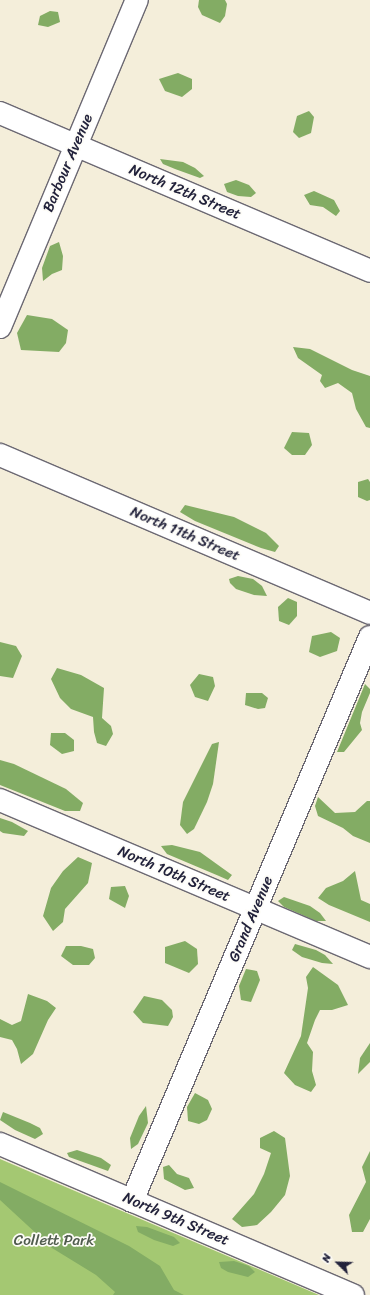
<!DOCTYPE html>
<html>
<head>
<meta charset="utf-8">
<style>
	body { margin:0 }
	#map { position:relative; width:370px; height:1295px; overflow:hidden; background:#f4eeda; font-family:Sriracha,sans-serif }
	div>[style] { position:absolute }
	.green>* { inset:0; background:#a4c872 }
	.forest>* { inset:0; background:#83ac64 }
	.roads { filter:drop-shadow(1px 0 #6c6973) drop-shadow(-1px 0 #6c6973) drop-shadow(0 1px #6c6973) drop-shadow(0 -1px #6c6973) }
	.minor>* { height:22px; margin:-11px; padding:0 11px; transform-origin:11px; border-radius:11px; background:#fff }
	span { translate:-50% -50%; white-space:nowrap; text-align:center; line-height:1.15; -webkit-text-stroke:3.5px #fdfcf7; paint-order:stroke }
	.street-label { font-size:15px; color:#22223b }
	.park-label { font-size:15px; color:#505c4e }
	.north { position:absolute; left:318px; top:1243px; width:40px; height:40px; -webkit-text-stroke:3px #fdfcf7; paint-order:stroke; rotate:293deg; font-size:11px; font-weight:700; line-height:16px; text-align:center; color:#22223b }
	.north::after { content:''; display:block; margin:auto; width:14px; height:18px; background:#22223b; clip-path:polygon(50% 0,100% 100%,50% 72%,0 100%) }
</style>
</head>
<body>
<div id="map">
	<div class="green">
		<i style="clip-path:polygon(0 1159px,319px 1295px,0 1295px)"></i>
	</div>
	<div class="forest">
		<i style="clip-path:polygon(199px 0,225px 0,227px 4px,225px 16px,220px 23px,202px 15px,198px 7px)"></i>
		<i style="clip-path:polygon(50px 11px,58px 12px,60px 22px,48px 27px,38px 25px,40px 16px)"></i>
		<i style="clip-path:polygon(178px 73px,192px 79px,192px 89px,182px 97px,165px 91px,159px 79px)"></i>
		<i style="clip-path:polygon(309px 111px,314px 117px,311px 133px,299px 138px,293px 132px,297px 116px)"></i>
		<i style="clip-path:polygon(160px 159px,183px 162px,195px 168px,204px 176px,200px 178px,175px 169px,163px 164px)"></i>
		<i style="clip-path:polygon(236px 180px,249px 185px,256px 193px,251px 197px,238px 196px,227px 192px,224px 184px)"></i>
		<i style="clip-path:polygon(314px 191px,334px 200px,340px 211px,336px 216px,323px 207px,310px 205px,304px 195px)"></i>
		<i style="clip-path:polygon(59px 242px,63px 256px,62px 270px,52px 274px,43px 281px,42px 268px,50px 246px)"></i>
		<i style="clip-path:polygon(27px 315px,52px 319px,68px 330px,66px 343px,59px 352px,21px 350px,17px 333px)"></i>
		<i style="clip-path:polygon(293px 347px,310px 349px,352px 370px,370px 376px,370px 428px,366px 427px,356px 409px,352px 393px,338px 383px,325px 388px,320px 381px,322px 375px,298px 358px)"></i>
		<i style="clip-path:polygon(292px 432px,309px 433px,312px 445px,305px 455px,292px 455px,284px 448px)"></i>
		<i style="clip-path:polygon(368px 479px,370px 482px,370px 500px,367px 501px,358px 497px,358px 482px)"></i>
		<i style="clip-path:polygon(185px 505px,234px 517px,266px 533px,279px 546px,275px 552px,261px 548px,195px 521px,180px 512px)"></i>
		<i style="clip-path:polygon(238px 576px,253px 579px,262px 586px,267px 596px,254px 595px,236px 589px,230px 583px,229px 579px)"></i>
		<i style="clip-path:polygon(288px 598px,297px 602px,297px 616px,289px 625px,279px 621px,278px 607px)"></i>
		<i style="clip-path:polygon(331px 632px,340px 638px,337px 651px,320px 657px,309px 652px,312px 636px)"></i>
		<i style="clip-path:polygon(0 642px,16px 646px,22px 656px,13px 678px,0 676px)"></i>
		<i style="clip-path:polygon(57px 668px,81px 675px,104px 688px,102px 718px,111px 726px,113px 734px,106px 746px,97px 743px,94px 732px,93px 717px,71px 709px,60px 698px,51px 679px)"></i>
		<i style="clip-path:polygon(199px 674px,213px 677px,215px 686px,208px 701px,195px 697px,190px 685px)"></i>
		<i style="clip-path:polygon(365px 684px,370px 689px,370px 693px,362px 712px,360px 723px,362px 730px,344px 752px,337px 752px)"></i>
		<i style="clip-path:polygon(246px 693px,262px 693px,268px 698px,265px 708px,258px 709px,245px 705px)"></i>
		<i style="clip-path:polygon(51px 733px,65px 733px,74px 740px,74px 751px,62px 754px,50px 745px)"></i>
		<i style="clip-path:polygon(219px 742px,213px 784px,207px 802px,194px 829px,187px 834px,180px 825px,183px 802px,212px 744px)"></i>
		<i style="clip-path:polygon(0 760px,14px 764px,66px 789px,83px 803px,80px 811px,65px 811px,0 785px)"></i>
		<i style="clip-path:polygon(318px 797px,335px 813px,355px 812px,367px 801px,370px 801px,370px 843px,353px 836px,343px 828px,318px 816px,315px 806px)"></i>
		<i style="clip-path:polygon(0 818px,12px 822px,28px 831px,24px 836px,3px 833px,0 831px)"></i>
		<i style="clip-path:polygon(172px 845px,200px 852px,232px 875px,228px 880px,219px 876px,167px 854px,161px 846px)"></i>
		<i style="clip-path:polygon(78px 857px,92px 863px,88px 883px,65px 909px,63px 922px,53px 931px,43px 916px,51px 888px,63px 871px)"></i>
		<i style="clip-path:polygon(355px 871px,361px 900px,370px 904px,370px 922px,329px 905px,318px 898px,326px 888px,343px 881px)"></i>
		<i style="clip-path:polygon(125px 886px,129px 896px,125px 908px,109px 899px,111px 887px)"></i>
		<i style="clip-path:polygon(284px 897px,310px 906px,320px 913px,326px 921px,316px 921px,284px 907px,278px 901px)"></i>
		<i style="clip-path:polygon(185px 941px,197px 949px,198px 964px,189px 973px,165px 963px,165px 947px)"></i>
		<i style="clip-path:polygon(295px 944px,316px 950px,325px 955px,333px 964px,322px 963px,302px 957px,292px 950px)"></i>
		<i style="clip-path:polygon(66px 946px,81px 946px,93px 949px,95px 958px,89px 965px,73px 965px,61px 956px)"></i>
		<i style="clip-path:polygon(313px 967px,338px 985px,348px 1005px,332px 1010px,320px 1010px,315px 1020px,307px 1043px,313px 1052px,312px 1071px,316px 1085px,311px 1092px,295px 1085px,284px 1073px,301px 1036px,308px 988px,306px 977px)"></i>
		<i style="clip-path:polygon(246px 969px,257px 971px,260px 980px,251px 1002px,241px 1000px,239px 986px)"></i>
		<i style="clip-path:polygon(28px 994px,47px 1001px,56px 1008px,48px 1020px,33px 1054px,21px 1064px,17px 1049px,12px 1040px,0 1037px,0 1019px,12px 1025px,21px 1021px)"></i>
		<i style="clip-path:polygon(144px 996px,162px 1000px,172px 1010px,173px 1017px,168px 1026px,143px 1023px,133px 1012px)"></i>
		<i style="clip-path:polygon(370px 1043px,370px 1062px,358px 1074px,360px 1058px)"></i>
		<i style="clip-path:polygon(195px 1093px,208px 1100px,212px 1109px,207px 1120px,199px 1124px,188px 1121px,187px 1107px)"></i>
		<i style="clip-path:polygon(146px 1106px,148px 1123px,138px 1144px,131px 1149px,130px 1138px,139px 1116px)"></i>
		<i style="clip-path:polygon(3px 1112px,30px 1123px,40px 1128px,43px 1134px,35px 1139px,15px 1130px,0 1120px)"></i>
		<i style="clip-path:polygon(274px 1131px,285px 1138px,290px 1176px,285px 1195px,271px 1212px,257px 1225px,242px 1227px,232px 1219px,254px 1194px,264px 1174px,271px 1153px,260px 1148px,260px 1138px)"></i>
		<i style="clip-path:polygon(77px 1150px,101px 1158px,111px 1165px,108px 1171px,69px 1157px,67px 1153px)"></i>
		<i style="clip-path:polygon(370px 1151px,370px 1219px,363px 1232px,352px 1232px,349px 1215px,366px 1182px,362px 1167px)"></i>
		<i style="clip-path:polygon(169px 1165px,177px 1174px,189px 1178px,194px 1188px,185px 1190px,164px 1179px,163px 1167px)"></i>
		<i style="clip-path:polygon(0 1182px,129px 1246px,160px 1266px,174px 1290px,184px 1295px,113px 1295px,115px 1292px,96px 1275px,52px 1248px,0 1200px)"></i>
		<i style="clip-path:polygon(136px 1226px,147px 1227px,174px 1237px,180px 1243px,173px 1246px,154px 1240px,138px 1232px)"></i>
		<i style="clip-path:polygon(234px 1261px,249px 1266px,255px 1272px,248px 1277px,228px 1272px,221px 1268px,219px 1262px)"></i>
	</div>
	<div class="roads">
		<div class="minor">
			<i style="left:0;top:113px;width:402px;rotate:23.1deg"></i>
			<i style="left:0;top:327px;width:355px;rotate:-67.3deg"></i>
			<i style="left:0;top:455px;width:402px;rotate:23.1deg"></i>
			<i style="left:0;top:800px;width:402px;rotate:23deg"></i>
			<i style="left:0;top:1144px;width:384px;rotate:23.2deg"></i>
			<i style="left:132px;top:1201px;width:612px;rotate:-67.12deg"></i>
		</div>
	</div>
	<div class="street-label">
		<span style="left:68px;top:163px;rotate:-67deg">Barbour Avenue</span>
		<span style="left:185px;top:192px;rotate:23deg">North 12th Street</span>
		<span style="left:185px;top:534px;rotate:23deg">North 11th Street</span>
		<span style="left:174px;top:874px;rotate:23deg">North 10th Street</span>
		<span style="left:251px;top:919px;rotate:-67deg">Grand Avenue</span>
		<span style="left:176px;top:1219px;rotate:23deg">North 9th Street</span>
	</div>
	<div class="park-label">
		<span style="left:54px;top:1241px">Collett Park</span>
	</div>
	<div class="north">N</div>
</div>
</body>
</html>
